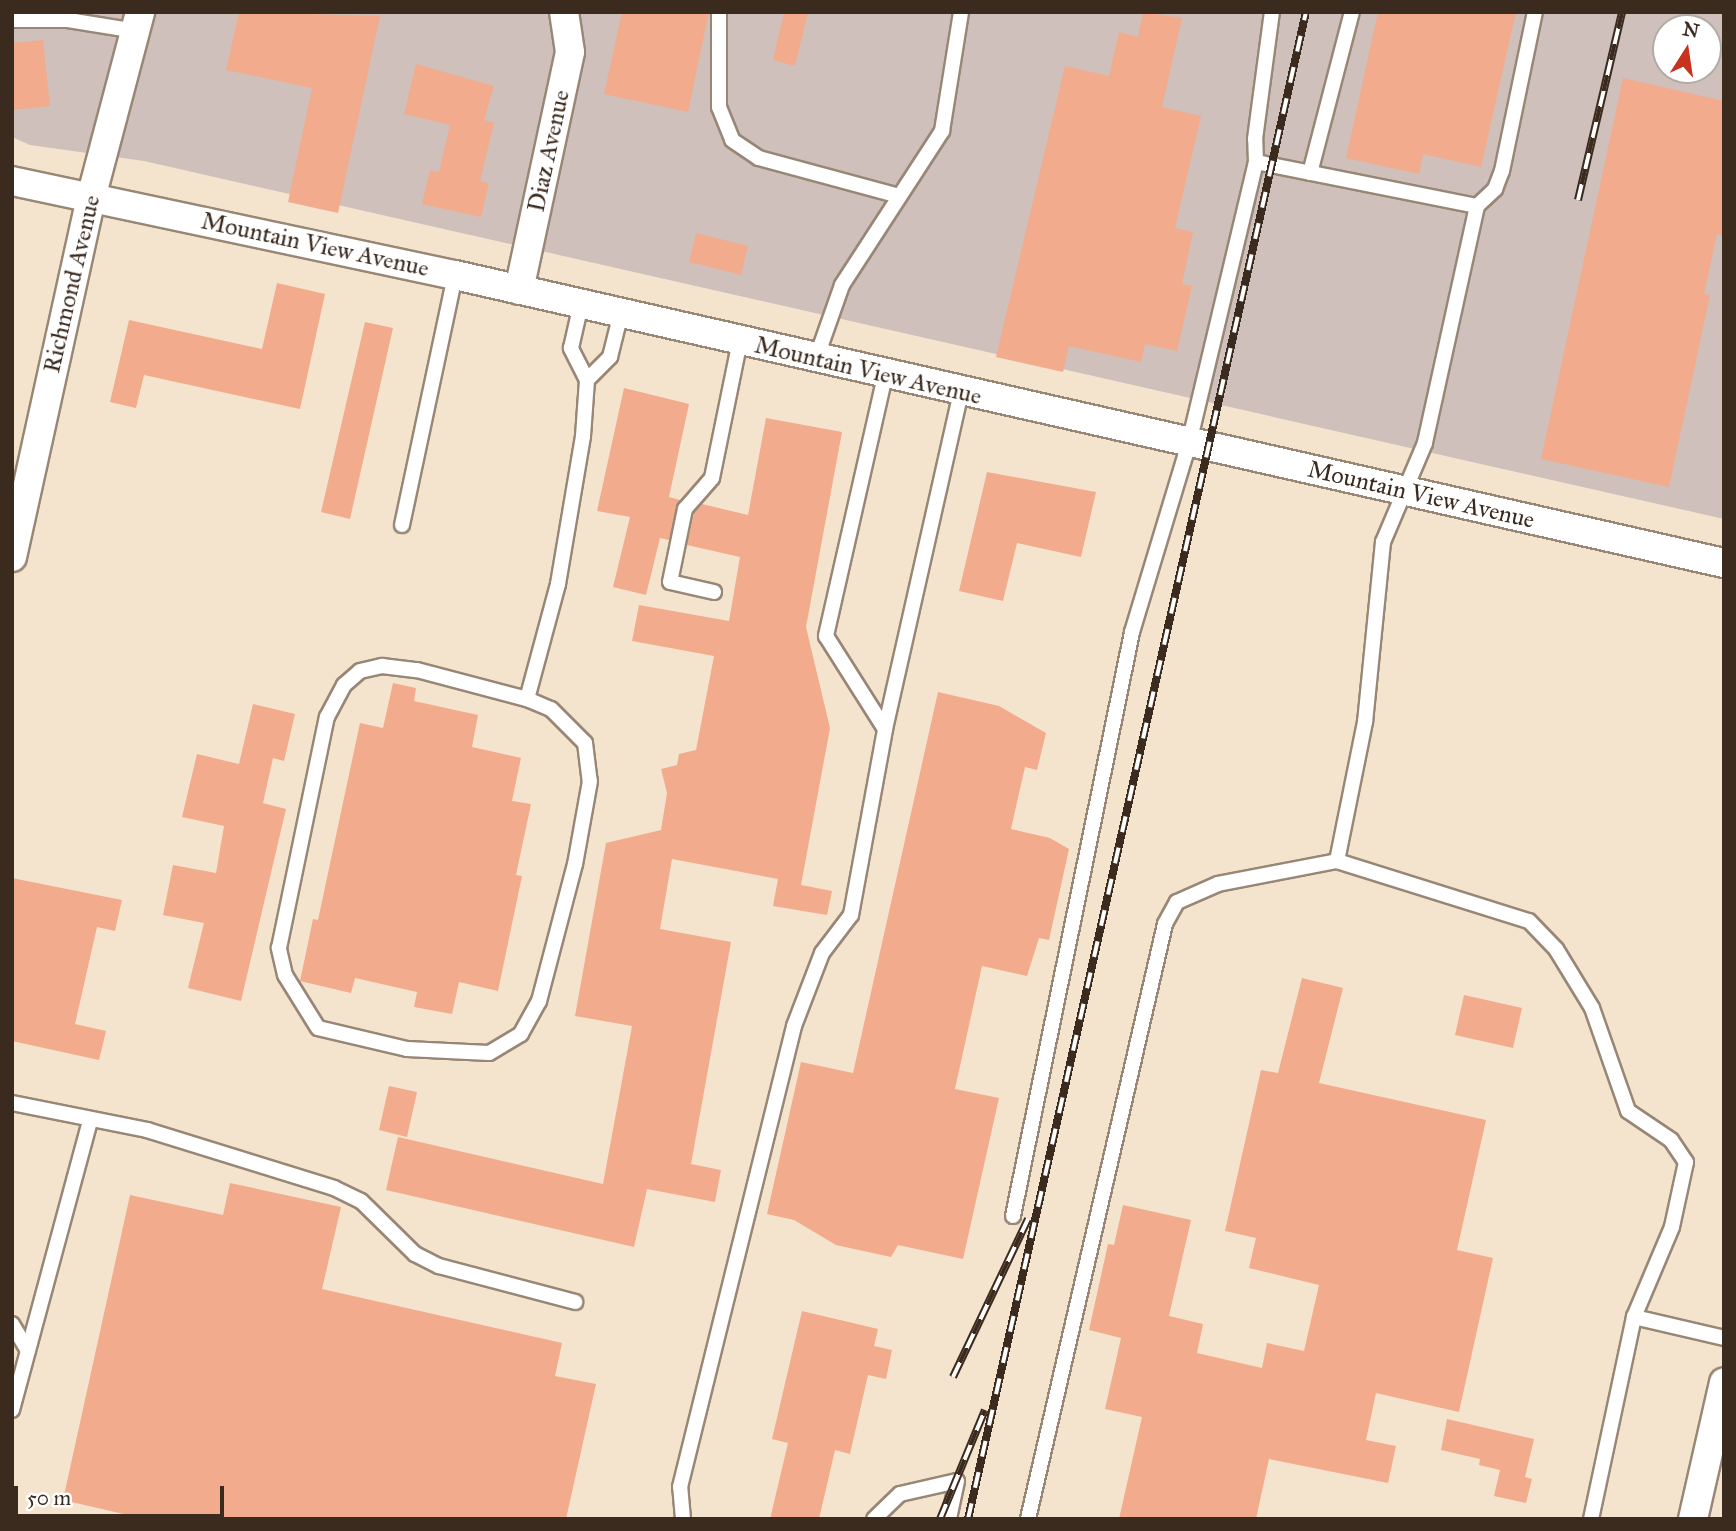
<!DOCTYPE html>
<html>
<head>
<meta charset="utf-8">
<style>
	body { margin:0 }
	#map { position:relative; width:1736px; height:1531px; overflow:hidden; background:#f5e4cd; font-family:"IM FELL Great Primer",serif }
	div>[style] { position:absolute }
	.industrial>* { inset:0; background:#cfc0bb }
	.building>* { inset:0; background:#f2ab8c }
	.roads { filter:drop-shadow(2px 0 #988776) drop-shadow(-2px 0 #988776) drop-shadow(0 2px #988776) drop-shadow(0 -2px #988776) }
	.lane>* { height:14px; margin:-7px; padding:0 7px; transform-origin:7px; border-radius:7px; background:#fff }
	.street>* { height:28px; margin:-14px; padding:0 14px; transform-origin:14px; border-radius:14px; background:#fff }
	.rail>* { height:8px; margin-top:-4px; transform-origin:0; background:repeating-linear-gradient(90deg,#fff 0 16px,#3b2a1e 0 32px); box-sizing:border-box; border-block:2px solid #3b2a1e }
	span { translate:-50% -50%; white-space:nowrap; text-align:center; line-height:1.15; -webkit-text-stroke:7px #fff; paint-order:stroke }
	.street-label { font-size:24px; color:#3b2a1e }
	.frame { position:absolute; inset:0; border:14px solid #3b2a1e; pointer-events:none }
	.north { position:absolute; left:1652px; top:14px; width:70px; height:70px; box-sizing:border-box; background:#fff; border:2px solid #b1aaa5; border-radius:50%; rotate:12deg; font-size:19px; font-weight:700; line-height:28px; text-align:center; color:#3b2a1e }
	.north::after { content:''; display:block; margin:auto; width:24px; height:32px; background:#c8321e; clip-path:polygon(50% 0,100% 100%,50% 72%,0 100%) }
	.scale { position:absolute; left:14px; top:1486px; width:210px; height:32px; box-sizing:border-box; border:4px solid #3b2a1e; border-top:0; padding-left:9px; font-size:21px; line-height:24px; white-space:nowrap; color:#3b2a1e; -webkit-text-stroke:5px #fff; paint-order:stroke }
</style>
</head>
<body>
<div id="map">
	<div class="industrial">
		<i style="clip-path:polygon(evenodd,12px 12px,1724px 12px,1724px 519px,144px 161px,30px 145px,12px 137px,12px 12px,1666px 28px,1708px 28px,1708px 70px,1666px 70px,1666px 28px)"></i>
	</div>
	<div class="building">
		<i style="clip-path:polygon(239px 12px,380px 16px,338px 213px,288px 202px,312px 88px,226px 70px)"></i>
		<i style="clip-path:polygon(622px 12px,709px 12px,688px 112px,604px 94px)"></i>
		<i style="clip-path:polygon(784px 12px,808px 12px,795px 66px,773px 60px)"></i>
		<i style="clip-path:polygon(1143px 12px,1182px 18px,1162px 107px,1201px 116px,1175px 228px,1193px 232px,1182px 284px,1192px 286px,1177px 351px,1145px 344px,1141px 362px,1069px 346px,1063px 372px,996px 357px,1065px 66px,1109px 76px,1119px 32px,1138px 37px)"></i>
		<i style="clip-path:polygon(1378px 12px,1516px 12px,1481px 167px,1423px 154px,1419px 174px,1346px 158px)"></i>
		<i style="clip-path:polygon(43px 40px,50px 106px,12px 110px,12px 43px)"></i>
		<i style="clip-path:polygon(416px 64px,494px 86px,484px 120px,494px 123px,480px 181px,489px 183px,481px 217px,422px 204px,430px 170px,439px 172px,450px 125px,404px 114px)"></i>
		<i style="clip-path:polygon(1623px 78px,1724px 101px,1724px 236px,1717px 234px,1704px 294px,1710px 295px,1669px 487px,1541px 459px)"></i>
		<i style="clip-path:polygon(696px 233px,748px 246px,741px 275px,689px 262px)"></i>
		<i style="clip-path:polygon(277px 283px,325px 294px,300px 409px,144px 375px,136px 408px,110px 402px,129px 320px,262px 349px)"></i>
		<i style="clip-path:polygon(365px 322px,393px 328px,350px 519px,321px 512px)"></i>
		<i style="clip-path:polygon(624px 388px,689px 404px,669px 497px,680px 500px,669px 540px,660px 538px,646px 595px,613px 587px,630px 517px,597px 511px)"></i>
		<i style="clip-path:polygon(766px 418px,842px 432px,806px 627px,830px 728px,801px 885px,832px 891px,827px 915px,773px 906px,778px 879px,672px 859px,660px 929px,731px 942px,691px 1164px,721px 1170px,715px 1202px,647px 1189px,634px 1247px,386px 1190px,398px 1137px,603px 1184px,632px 1026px,575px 1016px,606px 843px,661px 830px,667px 793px,661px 769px,677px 765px,679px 754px,696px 750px,714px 656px,632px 641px,639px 605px,729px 621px,740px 557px,687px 545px,694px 513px,702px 504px,748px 515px)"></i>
		<i style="clip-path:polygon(987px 472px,1096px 492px,1081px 557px,1017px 543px,1003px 601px,959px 591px)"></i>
		<i style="clip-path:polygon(393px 683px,416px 688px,414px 701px,478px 715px,472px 747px,521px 758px,512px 801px,531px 804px,516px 875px,522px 876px,498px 991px,459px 982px,452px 1014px,414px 1007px,417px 992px,355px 978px,351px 993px,300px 981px,313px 919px,318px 920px,360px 723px,383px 728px)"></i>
		<i style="clip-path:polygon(938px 692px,999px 706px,1046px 733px,1037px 770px,1025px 767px,1011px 829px,1050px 838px,1069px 849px,1049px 940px,1039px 938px,1027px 976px,982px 966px,955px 1089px,999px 1098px,963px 1259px,898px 1245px,891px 1257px,836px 1245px,794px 1220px,767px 1214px,801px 1062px,853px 1073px)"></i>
		<i style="clip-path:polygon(253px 704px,295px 714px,284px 761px,273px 758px,263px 803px,286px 809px,241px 1001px,188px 988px,204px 923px,163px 915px,173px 865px,216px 873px,224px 826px,182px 817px,197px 754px,239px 764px)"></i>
		<i style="clip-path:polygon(12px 878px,122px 900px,115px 931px,97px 927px,75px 1024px,106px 1031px,99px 1060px,12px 1041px)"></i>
		<i style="clip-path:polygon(1302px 978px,1343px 988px,1319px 1083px,1486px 1120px,1457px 1250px,1493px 1258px,1459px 1412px,1376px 1393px,1366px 1440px,1396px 1446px,1388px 1483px,1269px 1459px,1256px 1519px,1119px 1519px,1142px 1417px,1105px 1409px,1121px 1338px,1089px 1330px,1108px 1244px,1114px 1245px,1123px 1205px,1191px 1220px,1169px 1316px,1203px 1324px,1197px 1353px,1262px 1368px,1267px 1343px,1304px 1351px,1319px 1285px,1249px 1268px,1256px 1238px,1225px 1231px,1261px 1070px,1278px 1073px)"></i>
		<i style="clip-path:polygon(1464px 995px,1522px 1008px,1513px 1048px,1455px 1035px)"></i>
		<i style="clip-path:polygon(389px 1086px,417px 1092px,407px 1137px,379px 1130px)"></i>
		<i style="clip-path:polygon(230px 1183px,341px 1207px,322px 1289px,562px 1343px,555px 1376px,596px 1384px,566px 1519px,145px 1519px,63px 1500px,130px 1195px,223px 1215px)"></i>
		<i style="clip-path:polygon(802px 1311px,878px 1329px,874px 1346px,892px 1350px,886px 1379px,868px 1375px,850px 1454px,835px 1450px,819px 1519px,770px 1519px,788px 1443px,772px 1439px)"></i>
		<i style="clip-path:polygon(1447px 1419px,1534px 1439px,1525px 1477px,1532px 1479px,1526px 1503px,1494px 1496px,1500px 1470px,1479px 1465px,1480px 1459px,1441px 1450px)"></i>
	</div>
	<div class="roads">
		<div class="lane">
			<i style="left:719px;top:12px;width:95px;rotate:90deg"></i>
			<i style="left:719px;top:107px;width:35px;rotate:68deg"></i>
			<i style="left:732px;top:140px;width:32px;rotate:34deg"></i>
			<i style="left:759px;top:158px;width:145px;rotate:15.2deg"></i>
			<i style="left:12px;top:20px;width:56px"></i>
			<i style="left:68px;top:20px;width:69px;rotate:9.2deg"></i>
			<i style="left:1256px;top:162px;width:23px;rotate:-92deg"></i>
			<i style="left:1255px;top:139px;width:128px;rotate:-82.4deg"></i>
			<i style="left:1310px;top:173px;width:166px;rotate:-75.4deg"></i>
			<i style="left:1477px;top:206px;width:25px;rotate:-43deg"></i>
			<i style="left:1495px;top:189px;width:19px;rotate:-69deg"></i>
			<i style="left:1502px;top:171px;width:162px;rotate:-78.3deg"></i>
			<i style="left:816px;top:359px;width:78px;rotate:-70.6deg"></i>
			<i style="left:842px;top:285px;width:184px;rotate:-57deg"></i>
			<i style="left:942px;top:131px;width:121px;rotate:-80.9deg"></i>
			<i style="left:885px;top:376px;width:267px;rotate:102.8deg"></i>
			<i style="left:826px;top:636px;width:110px;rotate:57.6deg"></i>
			<i style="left:885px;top:729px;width:344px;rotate:-77.3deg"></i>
			<i style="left:587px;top:380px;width:33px;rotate:-45deg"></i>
			<i style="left:610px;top:357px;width:45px;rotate:-76deg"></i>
			<i style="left:402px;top:525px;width:256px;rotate:-78deg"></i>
			<i style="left:714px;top:592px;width:45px;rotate:-167.2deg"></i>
			<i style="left:670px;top:582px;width:75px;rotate:-78.4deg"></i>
			<i style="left:685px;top:509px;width:41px;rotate:-48.9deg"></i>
			<i style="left:712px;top:478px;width:141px;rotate:-78.5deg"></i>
			<i style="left:527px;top:699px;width:26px;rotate:23deg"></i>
			<i style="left:551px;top:709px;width:48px;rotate:45deg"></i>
			<i style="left:585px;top:743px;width:38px;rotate:83deg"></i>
			<i style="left:590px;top:781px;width:84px;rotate:100.2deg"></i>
			<i style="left:575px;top:864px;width:142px;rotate:104.7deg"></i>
			<i style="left:539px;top:1001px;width:38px;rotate:119deg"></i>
			<i style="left:521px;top:1034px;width:37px;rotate:149deg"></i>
			<i style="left:489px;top:1053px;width:82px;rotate:-177.2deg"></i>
			<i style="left:407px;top:1049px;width:91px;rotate:-166.7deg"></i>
			<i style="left:318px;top:1028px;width:62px;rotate:-121.9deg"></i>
			<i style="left:285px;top:975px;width:28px;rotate:-103deg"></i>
			<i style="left:279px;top:948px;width:236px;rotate:-78.3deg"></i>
			<i style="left:327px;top:717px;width:36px;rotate:-62deg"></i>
			<i style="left:344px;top:685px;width:21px;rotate:-41deg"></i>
			<i style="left:360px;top:671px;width:23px;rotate:-13deg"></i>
			<i style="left:382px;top:666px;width:35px;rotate:7deg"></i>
			<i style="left:417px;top:670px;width:114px;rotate:14.8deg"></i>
			<i style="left:527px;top:699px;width:119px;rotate:-74.9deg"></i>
			<i style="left:558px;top:584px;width:150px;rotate:-80.4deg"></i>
			<i style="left:583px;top:436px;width:56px;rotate:-85.9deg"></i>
			<i style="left:587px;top:380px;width:36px;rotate:-117deg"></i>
			<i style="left:571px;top:348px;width:45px;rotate:-77.2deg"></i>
			<i style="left:1337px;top:861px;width:201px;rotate:17.4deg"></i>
			<i style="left:1529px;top:921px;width:39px;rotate:46deg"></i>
			<i style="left:1556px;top:949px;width:69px;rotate:58.6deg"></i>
			<i style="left:1592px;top:1008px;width:109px;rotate:70.7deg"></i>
			<i style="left:1628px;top:1111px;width:52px;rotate:34deg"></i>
			<i style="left:1671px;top:1140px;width:27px;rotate:56deg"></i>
			<i style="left:1686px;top:1162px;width:66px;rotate:102.2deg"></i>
			<i style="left:1672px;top:1227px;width:98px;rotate:112.9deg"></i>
			<i style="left:1634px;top:1317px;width:207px;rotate:102deg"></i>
			<i style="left:12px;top:1103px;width:138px;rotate:11.3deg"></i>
			<i style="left:147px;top:1130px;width:196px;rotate:17.2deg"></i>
			<i style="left:334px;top:1188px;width:30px;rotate:26deg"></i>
			<i style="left:361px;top:1201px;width:76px;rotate:44.5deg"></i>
			<i style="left:415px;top:1254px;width:27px;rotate:27deg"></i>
			<i style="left:439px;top:1266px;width:141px;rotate:14.8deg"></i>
			<i style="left:1013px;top:1216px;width:596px;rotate:-78.48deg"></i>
			<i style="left:1132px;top:632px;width:197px;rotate:-73.2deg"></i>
			<i style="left:1189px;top:443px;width:289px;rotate:-76.6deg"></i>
			<i style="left:1256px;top:162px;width:225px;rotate:11.3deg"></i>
			<i style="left:1477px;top:206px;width:243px;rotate:102.4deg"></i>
			<i style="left:1425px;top:443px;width:108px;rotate:113deg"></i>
			<i style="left:1383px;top:542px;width:181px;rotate:95.7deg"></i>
			<i style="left:1365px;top:722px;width:142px;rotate:101.4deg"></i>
			<i style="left:1337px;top:861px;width:121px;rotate:169.1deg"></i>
			<i style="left:1218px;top:884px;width:45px;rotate:156.3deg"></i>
			<i style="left:1177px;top:902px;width:25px;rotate:119deg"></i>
			<i style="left:1165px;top:924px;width:611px;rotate:102.97deg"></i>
			<i style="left:1634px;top:1317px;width:92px;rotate:13.1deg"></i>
			<i style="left:12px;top:1324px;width:31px;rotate:59deg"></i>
			<i style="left:12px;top:1410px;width:300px;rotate:-74.9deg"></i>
			<i style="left:683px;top:1519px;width:32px;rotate:-95deg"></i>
			<i style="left:680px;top:1487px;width:475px;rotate:-76.1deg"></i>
			<i style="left:794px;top:1026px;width:78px;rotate:-69deg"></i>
			<i style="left:822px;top:953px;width:48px;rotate:-52.7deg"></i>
			<i style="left:851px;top:915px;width:189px;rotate:-79.6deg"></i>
			<i style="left:874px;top:1519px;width:36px;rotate:-44deg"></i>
			<i style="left:900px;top:1494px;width:58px;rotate:-12.8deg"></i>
			<i style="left:957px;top:1481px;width:39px;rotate:102deg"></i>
		</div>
		<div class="street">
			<i style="left:12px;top:181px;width:453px;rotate:12deg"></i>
			<i style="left:455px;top:275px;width:1301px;rotate:12.79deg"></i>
			<i style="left:519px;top:290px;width:243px;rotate:-77.9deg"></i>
			<i style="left:570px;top:52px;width:40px;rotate:-98.5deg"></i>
			<i style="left:12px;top:557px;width:368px;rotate:-77.6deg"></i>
			<i style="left:91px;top:198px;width:192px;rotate:-75.2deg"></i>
			<i style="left:1693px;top:1519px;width:140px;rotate:-77.2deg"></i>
		</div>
	</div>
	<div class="rail">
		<i style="left:1578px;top:200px;width:193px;rotate:-76.8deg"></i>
		<i style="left:953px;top:1377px;width:175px;rotate:-64.6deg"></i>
		<i style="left:940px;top:1519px;width:118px;rotate:-67.6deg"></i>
		<i style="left:968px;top:1519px;width:1544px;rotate:-77.36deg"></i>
	</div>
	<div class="street-label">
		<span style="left:549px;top:151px;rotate:-78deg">Diaz Avenue</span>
		<span style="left:315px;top:245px;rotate:12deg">Mountain View Avenue</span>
		<span style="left:72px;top:284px;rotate:-77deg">Richmond Avenue</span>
		<span style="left:868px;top:371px;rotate:13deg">Mountain View Avenue</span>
		<span style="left:1421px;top:495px;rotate:13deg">Mountain View Avenue</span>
	</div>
	<div class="frame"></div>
	<div class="north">N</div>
	<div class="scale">50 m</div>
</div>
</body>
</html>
